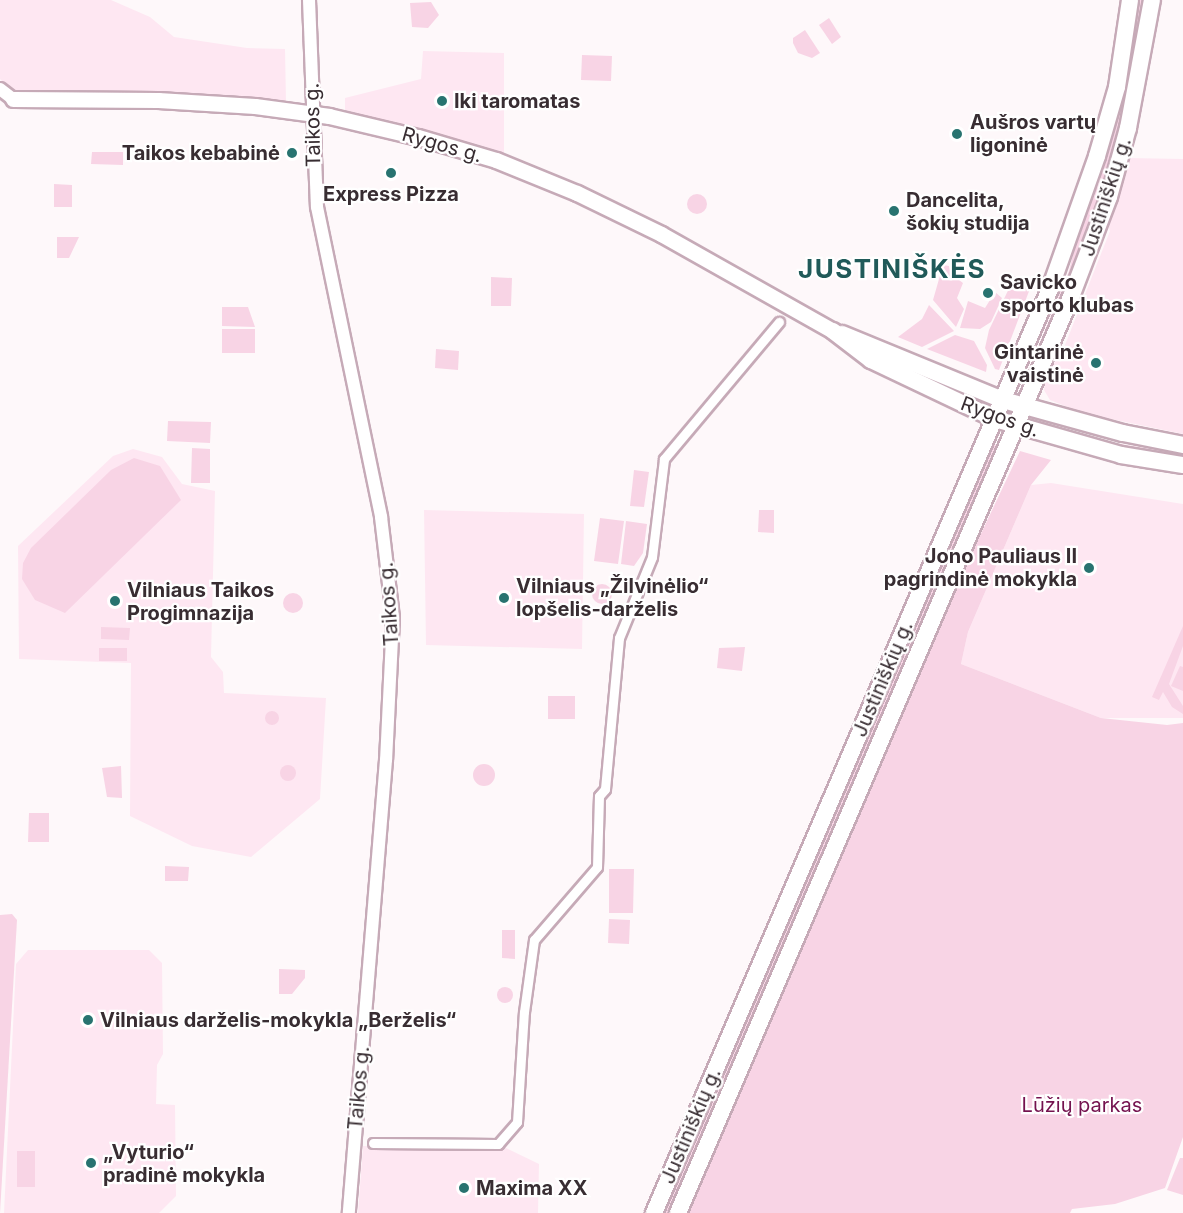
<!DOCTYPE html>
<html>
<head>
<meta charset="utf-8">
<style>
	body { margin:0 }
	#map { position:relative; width:1183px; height:1213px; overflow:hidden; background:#fef8fa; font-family:Inter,sans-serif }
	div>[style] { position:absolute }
	.built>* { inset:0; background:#fee7f2 }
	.green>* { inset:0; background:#f8d4e5 }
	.round { border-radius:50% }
	.roads { filter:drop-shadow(2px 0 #c6aab7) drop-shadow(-2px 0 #c6aab7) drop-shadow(0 2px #c6aab7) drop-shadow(0 -2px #c6aab7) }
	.pedestrian>* { height:9px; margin:-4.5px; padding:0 4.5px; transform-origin:4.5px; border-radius:4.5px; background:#fff }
	.minor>* { height:12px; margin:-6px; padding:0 6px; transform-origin:6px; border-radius:6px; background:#fff }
	.tertiary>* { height:15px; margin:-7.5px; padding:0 7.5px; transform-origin:7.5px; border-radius:7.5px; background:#fff }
	.secondary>* { height:16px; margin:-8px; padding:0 8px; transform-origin:8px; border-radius:8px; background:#fff }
	.dots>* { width:16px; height:16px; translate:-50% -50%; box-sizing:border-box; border:3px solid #fff; border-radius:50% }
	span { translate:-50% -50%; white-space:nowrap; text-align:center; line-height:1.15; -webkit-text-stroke:4.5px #fff; paint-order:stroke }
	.poi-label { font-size:20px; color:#382d32; font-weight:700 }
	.left { translate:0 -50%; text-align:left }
	.right { translate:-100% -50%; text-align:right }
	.street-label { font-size:20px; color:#382d32 }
	.park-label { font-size:20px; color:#74124f }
	.district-label { font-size:26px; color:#205a59; font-weight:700; letter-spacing:1.5px }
</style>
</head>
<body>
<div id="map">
	<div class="built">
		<i style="clip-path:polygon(0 0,111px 0,150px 17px,174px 37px,247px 48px,285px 49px,286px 102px,207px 97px,15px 94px,0 79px)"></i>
		<i style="clip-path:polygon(423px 51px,504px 53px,504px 154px,345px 112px,345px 98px,421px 79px)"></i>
		<i style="clip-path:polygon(1127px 158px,1183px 159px,1183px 434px,1082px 413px,1050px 400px,1044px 390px,1046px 377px,1065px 345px,1110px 231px,1108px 223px)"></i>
		<i style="clip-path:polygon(133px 449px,162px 457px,182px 484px,215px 491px,211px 657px,223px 672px,224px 693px,326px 698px,320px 799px,251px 857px,192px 846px,130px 816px,131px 663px,19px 659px,18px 546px,113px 456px)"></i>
		<i style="clip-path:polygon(1051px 483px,1183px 504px,1183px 718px,1101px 718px,961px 664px,968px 632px,1031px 485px)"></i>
		<i style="clip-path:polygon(424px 510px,584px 514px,582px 649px,426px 645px)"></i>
		<i style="clip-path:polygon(28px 950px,149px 950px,162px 963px,163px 1054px,157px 1065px,156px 1104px,175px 1105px,176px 1196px,159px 1213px,4px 1213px,16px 964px)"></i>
		<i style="clip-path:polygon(363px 1146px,504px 1147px,539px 1164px,538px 1213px,358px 1213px)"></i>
	</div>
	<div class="green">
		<i style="clip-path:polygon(1136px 0,1147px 0,1127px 112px,1079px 262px,1029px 381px,1025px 379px,1069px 271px)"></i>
		<i style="clip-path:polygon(431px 2px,439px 15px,428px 28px,412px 27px,410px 3px)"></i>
		<i style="clip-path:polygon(829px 18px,841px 37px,832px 44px,819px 25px)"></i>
		<i style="clip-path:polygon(805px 30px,820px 53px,812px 58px,798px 53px,793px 43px,793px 38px)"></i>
		<i style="clip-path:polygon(582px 55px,612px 56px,611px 81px,581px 80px)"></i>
		<i style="clip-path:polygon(92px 152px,123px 152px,123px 165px,91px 164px)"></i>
		<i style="clip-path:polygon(54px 184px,72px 185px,72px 207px,54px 207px)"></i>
		<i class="round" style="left:687px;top:194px;width:20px;height:20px"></i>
		<i style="clip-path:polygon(57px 237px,79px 237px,69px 258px,57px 258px)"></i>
		<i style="clip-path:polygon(943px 265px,949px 266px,951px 274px,963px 283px,957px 298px,964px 309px,956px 327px,933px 300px)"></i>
		<i style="clip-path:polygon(1015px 276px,1032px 282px,1031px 286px,999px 370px,995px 369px,985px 348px,989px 330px)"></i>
		<i style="clip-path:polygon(491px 277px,512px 278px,511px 306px,491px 306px)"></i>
		<i style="clip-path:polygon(995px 292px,1002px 298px,991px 322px,980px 329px,960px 328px,968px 301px,985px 308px)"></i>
		<i style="clip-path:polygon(929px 305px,954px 331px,922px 347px,898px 337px,922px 319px)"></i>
		<i style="clip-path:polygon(222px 307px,248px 307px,255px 327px,222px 326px)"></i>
		<i style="clip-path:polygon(222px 329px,255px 329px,255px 353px,222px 353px)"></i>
		<i style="clip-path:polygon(955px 335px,974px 341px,987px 365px,986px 372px,927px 349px)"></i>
		<i style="clip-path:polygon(436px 349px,459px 351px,458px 370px,435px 368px)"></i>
		<i style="clip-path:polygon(168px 421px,211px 422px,210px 443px,167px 441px)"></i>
		<i style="clip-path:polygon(1043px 424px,1101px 441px,1183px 454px,1183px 459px,1107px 445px)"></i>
		<i style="clip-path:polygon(992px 443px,996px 445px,927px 616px,672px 1213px,660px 1213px)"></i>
		<i style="clip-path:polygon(192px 448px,210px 449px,210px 483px,191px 483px)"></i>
		<i style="clip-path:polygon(1020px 451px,1051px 460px,1031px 485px,968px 632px,961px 664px,1101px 718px,1167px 725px,1183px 723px,1183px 1137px,1165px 1188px,1115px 1204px,1072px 1209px,1070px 1213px,684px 1213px,935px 631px)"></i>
		<i style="clip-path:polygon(134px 458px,160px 466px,181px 500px,65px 613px,35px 600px,22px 579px,23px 563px,31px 548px,111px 470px)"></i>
		<i style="clip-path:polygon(634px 470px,649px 472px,644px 507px,630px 506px)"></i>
		<i style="clip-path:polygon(759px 510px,774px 510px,774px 533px,758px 532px)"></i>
		<i style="clip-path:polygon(600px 518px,624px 521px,618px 564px,594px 561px)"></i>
		<i style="clip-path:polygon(626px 521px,647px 524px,643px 553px,634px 566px,621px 564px)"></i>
		<i class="round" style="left:592px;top:584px;width:20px;height:20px"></i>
		<i class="round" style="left:283px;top:593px;width:20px;height:20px"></i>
		<i style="clip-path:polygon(1183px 626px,1183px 646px,1169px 684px,1183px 706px,1183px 714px,1172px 707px,1163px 692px,1159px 700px,1152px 697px)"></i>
		<i style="clip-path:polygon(101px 627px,130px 628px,129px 640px,101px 639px)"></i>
		<i style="clip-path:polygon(745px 647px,742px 671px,717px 668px,719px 648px)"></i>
		<i style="clip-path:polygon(99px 648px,127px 648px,127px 661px,99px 661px)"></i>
		<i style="clip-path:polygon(1180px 666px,1183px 667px,1183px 691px,1171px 686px)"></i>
		<i style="clip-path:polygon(548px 696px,575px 696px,575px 719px,548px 719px)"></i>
		<i class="round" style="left:265px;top:711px;width:14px;height:14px"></i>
		<i class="round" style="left:473px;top:764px;width:22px;height:22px"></i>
		<i class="round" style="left:280px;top:765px;width:16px;height:16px"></i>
		<i style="clip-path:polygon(121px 766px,122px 798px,107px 797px,102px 768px)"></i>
		<i style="clip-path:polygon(29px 813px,49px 813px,49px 842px,28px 842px)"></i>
		<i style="clip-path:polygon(165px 866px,189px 867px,188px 881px,165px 881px)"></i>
		<i style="clip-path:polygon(609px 869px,634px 869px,633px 913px,609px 913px)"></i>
		<i style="clip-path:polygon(12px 914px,17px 920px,0 1213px,0 915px)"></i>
		<i style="clip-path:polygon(609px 919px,630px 920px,629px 944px,608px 943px)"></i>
		<i style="clip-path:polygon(502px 930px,515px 930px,515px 959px,502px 958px)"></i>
		<i style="clip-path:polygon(279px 969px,305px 970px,305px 978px,292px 994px,279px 994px)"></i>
		<i class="round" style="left:497px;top:987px;width:16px;height:16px"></i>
		<i style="clip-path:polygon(17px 1151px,35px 1151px,35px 1187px,17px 1187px)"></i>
		<i style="clip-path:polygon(1180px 1158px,1183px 1158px,1183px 1195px,1167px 1190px)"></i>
	</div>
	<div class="roads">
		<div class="pedestrian">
			<i style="left:373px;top:1143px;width:125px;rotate:0.5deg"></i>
			<i style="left:498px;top:1144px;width:29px;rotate:-49deg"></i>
			<i style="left:517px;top:1122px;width:110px;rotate:-86.4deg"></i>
			<i style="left:524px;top:1012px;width:73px;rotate:-82.1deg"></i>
			<i style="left:534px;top:940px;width:96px;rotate:-49.2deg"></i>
			<i style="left:597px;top:867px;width:71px;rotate:-88.4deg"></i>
			<i style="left:599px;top:796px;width:9px;rotate:-49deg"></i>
			<i style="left:605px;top:789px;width:152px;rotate:-84.7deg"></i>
			<i style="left:619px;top:638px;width:87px;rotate:-67.8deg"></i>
			<i style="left:652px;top:557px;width:99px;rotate:-83deg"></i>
			<i style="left:664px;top:459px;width:179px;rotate:-50deg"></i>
		</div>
		<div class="minor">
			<i style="left:309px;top:0;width:207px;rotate:87.8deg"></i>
			<i style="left:317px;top:207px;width:317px;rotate:78.3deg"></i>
			<i style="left:381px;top:517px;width:102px;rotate:83.2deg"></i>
			<i style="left:393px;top:618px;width:142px;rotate:92.8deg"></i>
			<i style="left:386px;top:760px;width:455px;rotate:94.7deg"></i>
			<i style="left:0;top:89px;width:16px;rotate:38deg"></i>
		</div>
		<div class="tertiary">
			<i style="left:13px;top:99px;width:145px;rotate:0.4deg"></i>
			<i style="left:158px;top:100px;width:97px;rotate:3.5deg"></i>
			<i style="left:255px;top:106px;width:75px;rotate:7.7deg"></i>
			<i style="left:329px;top:116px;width:91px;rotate:13.3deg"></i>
			<i style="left:418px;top:137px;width:81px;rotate:16.4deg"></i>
			<i style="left:496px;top:160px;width:87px;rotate:22.2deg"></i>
			<i style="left:577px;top:193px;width:93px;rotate:26deg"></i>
			<i style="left:661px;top:234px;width:197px;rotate:29.4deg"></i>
		</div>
		<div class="secondary">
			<i style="left:833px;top:331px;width:48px;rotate:37.3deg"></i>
			<i style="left:871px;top:360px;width:137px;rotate:25.4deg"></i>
			<i style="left:995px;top:419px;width:131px;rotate:15.9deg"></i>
			<i style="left:1121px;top:455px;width:63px;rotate:9.2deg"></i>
			<i style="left:842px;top:334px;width:174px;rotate:22.3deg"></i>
			<i style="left:1003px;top:400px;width:124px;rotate:15.4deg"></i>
			<i style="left:1123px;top:433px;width:61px;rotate:11.3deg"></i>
			<i style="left:654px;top:1213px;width:1005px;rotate:-66.8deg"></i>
			<i style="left:1050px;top:289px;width:141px;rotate:-70.5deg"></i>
			<i style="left:1097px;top:156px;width:72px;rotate:-73.8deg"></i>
			<i style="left:1117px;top:87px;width:88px;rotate:-81.5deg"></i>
			<i style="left:678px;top:1213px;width:997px;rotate:-66.78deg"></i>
			<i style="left:1071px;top:297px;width:107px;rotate:-69.2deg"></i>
			<i style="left:1109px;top:197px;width:72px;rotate:-74.6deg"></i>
			<i style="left:1128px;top:128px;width:130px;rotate:-79.4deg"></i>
		</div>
	</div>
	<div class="dots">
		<i style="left:442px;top:101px;background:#287370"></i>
		<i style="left:957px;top:134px;background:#287370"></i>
		<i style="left:292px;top:153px;background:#287370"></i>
		<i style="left:391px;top:173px;background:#287370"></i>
		<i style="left:894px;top:211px;background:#287370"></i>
		<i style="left:988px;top:293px;background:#287370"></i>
		<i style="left:1096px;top:363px;background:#287370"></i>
		<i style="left:1089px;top:568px;background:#287370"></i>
		<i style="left:504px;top:598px;background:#287370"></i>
		<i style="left:115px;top:601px;background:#287370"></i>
		<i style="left:88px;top:1020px;background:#287370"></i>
		<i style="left:91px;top:1163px;background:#287370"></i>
		<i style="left:464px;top:1188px;background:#287370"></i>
	</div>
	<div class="poi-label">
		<span class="left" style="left:454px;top:101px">Iki taromatas</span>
		<span class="left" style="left:970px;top:134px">Aušros vartų<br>ligoninė</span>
		<span class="right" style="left:280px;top:153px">Taikos kebabinė</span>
		<span style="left:391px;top:194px">Express Pizza</span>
		<span class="left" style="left:906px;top:212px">Dancelita,<br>šokių studija</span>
		<span class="left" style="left:1000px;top:294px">Savicko<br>sporto klubas</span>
		<span class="right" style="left:1084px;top:364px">Gintarinė<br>vaistinė</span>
		<span class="right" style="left:1077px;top:568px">Jono Pauliaus II<br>pagrindinė mokykla</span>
		<span class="left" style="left:516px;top:598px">Vilniaus „Žilvinėlio“<br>lopšelis-darželis</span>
		<span class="left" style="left:127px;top:602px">Vilniaus Taikos<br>Progimnazija</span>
		<span class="left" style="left:100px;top:1020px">Vilniaus darželis-mokykla „Berželis“</span>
		<span class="left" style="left:103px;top:1164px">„Vyturio“<br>pradinė mokykla</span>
		<span class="left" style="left:476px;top:1188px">Maxima XX</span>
	</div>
	<div class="street-label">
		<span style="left:313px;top:125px;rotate:-91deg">Taikos g.</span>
		<span style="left:442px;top:145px;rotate:16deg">Rygos g.</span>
		<span style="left:1106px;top:197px;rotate:-72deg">Justiniškių g.</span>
		<span style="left:1000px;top:417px;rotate:20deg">Rygos g.</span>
		<span style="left:389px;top:604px;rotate:-94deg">Taikos g.</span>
		<span style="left:883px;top:679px;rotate:-67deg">Justiniškių g.</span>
		<span style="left:359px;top:1088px;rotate:-85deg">Taikos g.</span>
		<span style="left:691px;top:1126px;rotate:-67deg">Justiniškių g.</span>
	</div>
	<div class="park-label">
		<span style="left:1082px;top:1105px">Lūžių parkas</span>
	</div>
	<div class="district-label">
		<span style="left:892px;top:269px">JUSTINIŠKĖS</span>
	</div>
</div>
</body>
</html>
